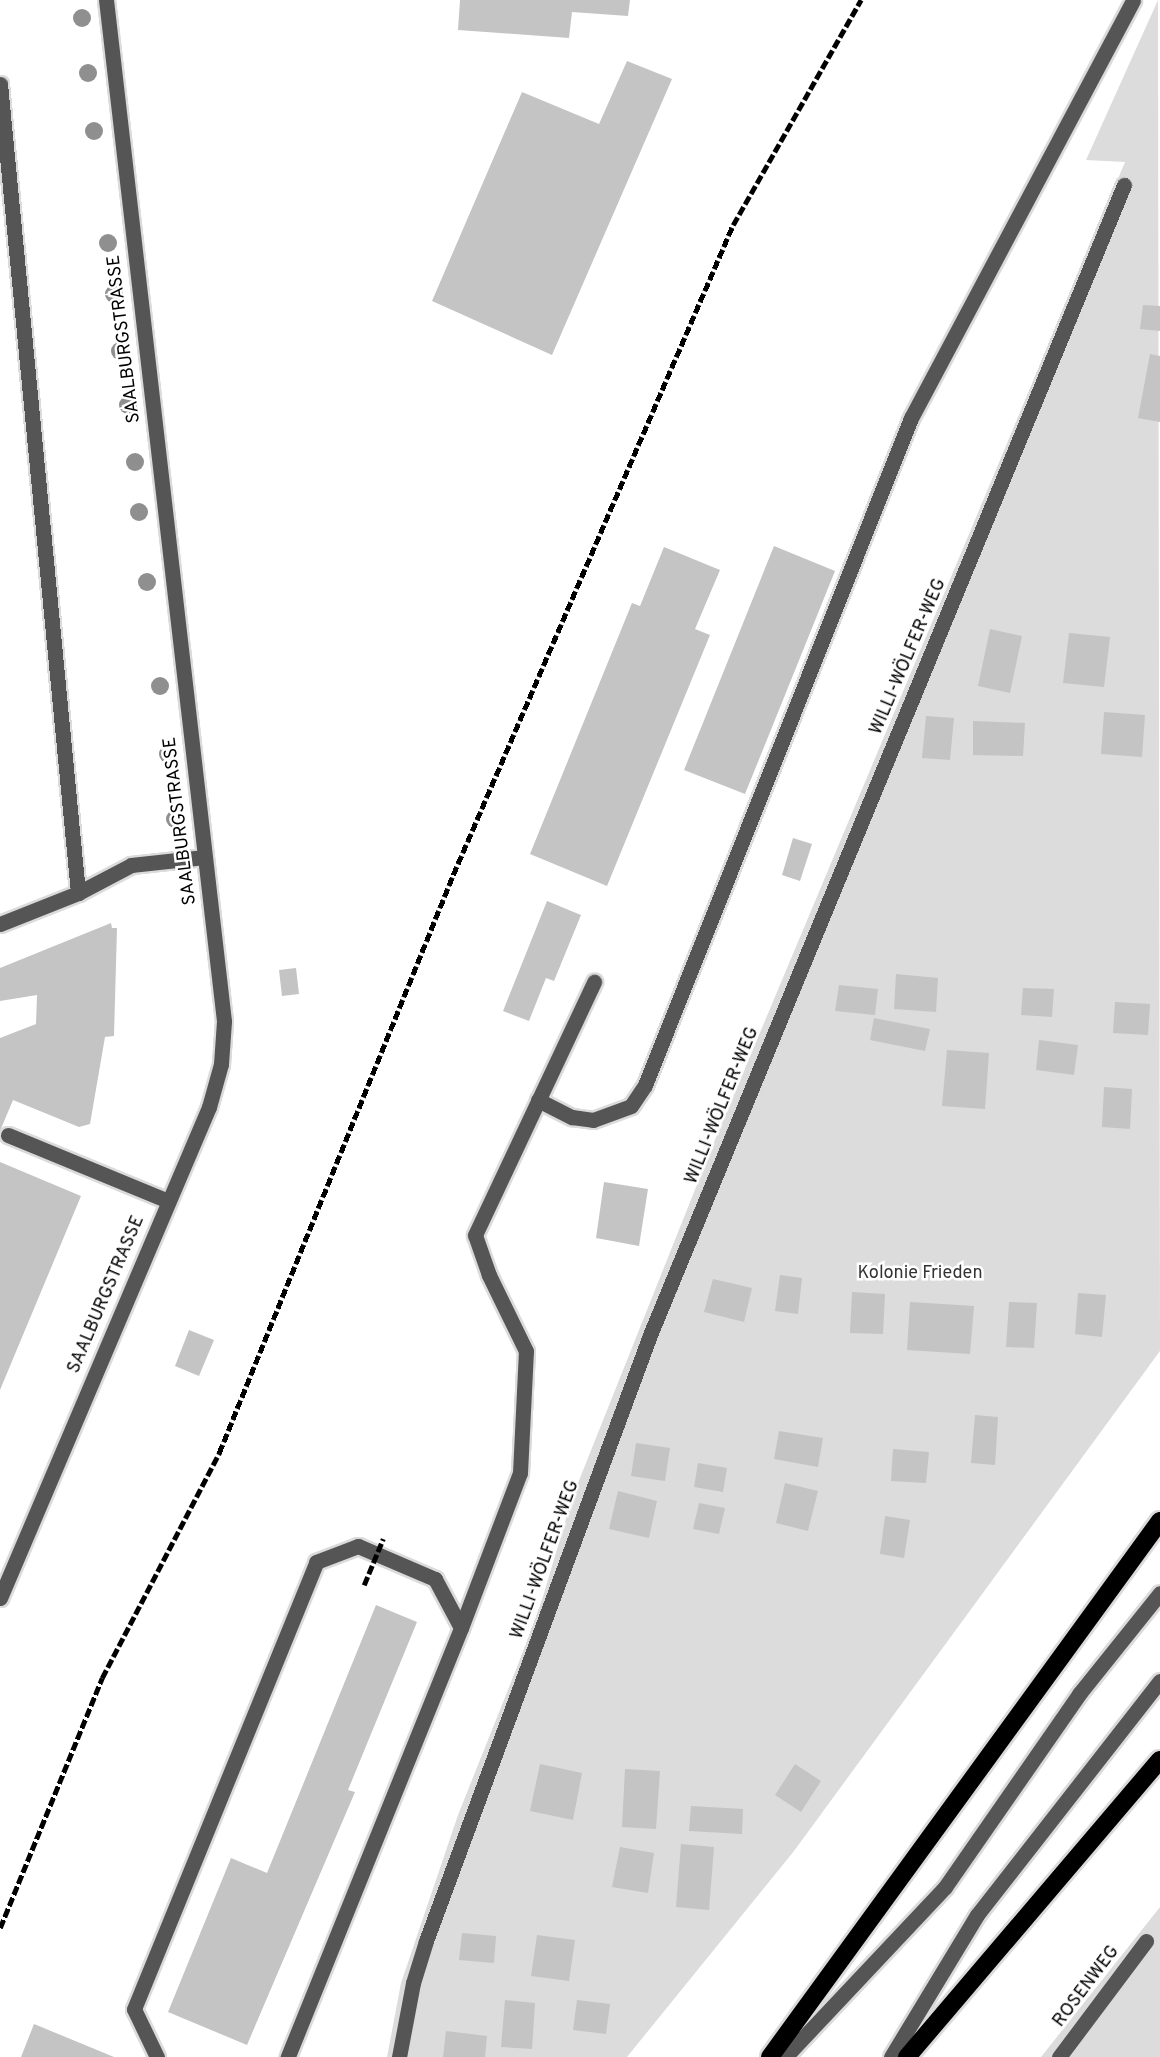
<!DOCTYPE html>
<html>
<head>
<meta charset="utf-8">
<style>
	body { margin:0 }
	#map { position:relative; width:1160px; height:2057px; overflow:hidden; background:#fff; font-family:Overpass,sans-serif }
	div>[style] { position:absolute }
	.green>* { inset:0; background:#dcdcdc }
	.building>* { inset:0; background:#c4c4c4 }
	.roads { filter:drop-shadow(2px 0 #dbdbdb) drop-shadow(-2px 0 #dbdbdb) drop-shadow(0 2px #dbdbdb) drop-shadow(0 -2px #dbdbdb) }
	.minor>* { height:15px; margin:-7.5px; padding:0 7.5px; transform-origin:7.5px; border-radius:7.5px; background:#555 }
	.highway>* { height:18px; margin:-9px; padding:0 9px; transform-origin:9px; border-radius:9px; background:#000 }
	.rail>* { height:4.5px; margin-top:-2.25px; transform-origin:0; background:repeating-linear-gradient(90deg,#000 0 9px,transparent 0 12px) }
	.trees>* { width:18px; height:18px; margin:-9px; border-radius:50%; background:#8f8f8f }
	span { translate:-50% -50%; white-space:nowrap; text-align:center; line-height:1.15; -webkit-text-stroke:5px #fff; paint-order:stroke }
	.street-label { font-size:18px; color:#000 }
	.park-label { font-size:18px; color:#333 }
</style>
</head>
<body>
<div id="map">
	<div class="green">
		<i style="clip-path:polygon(1158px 0,1160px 1351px,794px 1851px,627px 2057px,387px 2057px,401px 1983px,458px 1815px,537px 1617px,572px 1498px,712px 1147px,1125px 162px,1086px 160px)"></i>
		<i style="clip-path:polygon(1160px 1907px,1160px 2057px,1041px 2057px)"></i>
	</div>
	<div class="building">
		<i style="clip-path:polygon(460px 0,630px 0,628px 16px,572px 12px,569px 38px,458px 30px)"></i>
		<i style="clip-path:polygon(627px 61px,672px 79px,552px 355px,432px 301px,522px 92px,599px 124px)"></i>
		<i style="clip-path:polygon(1143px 305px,1160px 306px,1160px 331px,1140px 329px)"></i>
		<i style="clip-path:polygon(1150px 354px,1160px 356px,1160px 422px,1138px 418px)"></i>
		<i style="clip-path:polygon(774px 546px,835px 571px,745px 794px,684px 770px)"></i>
		<i style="clip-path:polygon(664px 547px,720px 570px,695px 629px,710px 635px,607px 886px,530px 854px,632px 603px,640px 606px)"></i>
		<i style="clip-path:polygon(990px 629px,1022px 636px,1010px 693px,978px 686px)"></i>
		<i style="clip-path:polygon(1069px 633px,1110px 637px,1104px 687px,1063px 683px)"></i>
		<i style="clip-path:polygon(1104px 712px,1145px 715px,1142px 757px,1101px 754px)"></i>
		<i style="clip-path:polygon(926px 716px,954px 718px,950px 760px,922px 758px)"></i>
		<i style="clip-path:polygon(973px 721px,1025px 723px,1023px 756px,973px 755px)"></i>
		<i style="clip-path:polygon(793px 838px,812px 844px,800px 881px,782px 875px)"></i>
		<i style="clip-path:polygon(547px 901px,581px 915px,554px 981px,546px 978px,529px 1021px,503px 1011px)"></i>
		<i style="clip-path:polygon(111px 923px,112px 928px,117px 928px,114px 1036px,105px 1037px,90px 1124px,79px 1127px,13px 1100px,0 1131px,0 1038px,36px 1024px,37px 995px,0 1001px,0 968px)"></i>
		<i style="clip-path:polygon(296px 968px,299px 994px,282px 996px,279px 970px)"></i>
		<i style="clip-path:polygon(896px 974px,938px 978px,936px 1012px,894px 1009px)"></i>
		<i style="clip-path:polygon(839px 985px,878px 989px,875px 1015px,835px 1011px)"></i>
		<i style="clip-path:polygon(1023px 988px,1054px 989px,1052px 1017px,1021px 1015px)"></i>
		<i style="clip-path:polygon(1115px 1002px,1150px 1004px,1148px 1035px,1113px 1033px)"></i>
		<i style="clip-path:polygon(874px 1018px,930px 1029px,925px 1051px,870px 1040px)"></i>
		<i style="clip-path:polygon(1039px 1040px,1078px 1045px,1074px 1075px,1036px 1070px)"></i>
		<i style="clip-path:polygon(947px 1050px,989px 1053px,985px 1109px,942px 1106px)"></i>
		<i style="clip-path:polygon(1104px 1087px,1132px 1089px,1130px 1129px,1102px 1127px)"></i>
		<i style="clip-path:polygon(0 1162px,81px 1196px,0 1390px)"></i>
		<i style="clip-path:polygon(604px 1182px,648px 1189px,639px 1246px,596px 1238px)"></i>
		<i style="clip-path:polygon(780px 1275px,802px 1278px,798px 1314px,775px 1311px)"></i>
		<i style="clip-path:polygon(713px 1279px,752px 1288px,744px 1322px,704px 1312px)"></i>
		<i style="clip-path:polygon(852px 1292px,885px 1294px,883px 1334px,850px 1333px)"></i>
		<i style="clip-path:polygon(1078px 1293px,1106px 1295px,1102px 1337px,1075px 1334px)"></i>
		<i style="clip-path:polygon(910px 1302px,974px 1306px,970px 1354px,907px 1350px)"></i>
		<i style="clip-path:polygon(1009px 1302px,1037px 1303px,1034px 1348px,1006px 1347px)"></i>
		<i style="clip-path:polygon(189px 1330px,214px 1340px,199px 1376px,175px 1366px)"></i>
		<i style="clip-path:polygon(975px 1415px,998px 1417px,995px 1465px,971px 1463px)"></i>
		<i style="clip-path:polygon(779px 1431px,823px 1438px,818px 1467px,774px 1459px)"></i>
		<i style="clip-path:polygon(636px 1443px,670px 1448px,665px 1481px,631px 1476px)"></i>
		<i style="clip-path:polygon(893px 1449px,929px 1452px,926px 1483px,891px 1481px)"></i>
		<i style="clip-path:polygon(698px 1463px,727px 1468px,723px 1492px,694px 1487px)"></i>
		<i style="clip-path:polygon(785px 1483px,818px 1491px,808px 1531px,776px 1523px)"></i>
		<i style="clip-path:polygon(618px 1491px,657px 1501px,649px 1538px,609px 1529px)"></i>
		<i style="clip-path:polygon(699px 1503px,725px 1508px,719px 1534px,693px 1529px)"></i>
		<i style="clip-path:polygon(885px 1516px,910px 1520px,904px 1558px,880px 1554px)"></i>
		<i style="clip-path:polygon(376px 1605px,417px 1622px,348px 1790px,355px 1792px,247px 2045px,168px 2012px,231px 1858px,267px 1873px)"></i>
		<i style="clip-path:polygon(540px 1764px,582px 1773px,573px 1820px,530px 1811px)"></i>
		<i style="clip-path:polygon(795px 1764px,821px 1781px,801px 1812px,775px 1795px)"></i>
		<i style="clip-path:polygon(625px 1769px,660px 1771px,656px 1829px,622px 1827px)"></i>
		<i style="clip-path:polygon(691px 1806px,743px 1809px,742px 1834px,689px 1831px)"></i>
		<i style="clip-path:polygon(681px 1844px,714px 1847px,709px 1910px,676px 1907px)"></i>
		<i style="clip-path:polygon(620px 1847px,654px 1853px,648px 1893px,612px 1887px)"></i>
		<i style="clip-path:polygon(462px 1933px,496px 1936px,494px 1963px,459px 1960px)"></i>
		<i style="clip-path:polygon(537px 1935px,575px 1940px,569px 1981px,531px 1976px)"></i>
		<i style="clip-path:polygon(505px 2000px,535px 2003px,532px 2049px,501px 2047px)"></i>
		<i style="clip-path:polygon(577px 2000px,610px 2004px,606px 2034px,573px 2030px)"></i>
		<i style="clip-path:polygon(34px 2024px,114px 2057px,21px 2057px)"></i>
		<i style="clip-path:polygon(446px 2031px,487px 2036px,485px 2057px,443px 2057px)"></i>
	</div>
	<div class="roads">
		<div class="minor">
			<i style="left:0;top:84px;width:813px;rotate:84.49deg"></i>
			<i style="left:78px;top:893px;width:60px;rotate:-27.8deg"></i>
			<i style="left:131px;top:865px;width:74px;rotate:-6.2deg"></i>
			<i style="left:0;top:924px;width:84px;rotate:-21.7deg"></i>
			<i style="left:538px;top:1100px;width:38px;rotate:27deg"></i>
			<i style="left:572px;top:1117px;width:21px;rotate:8deg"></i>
			<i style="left:593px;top:1120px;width:40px;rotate:-20.2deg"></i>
			<i style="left:631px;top:1106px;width:25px;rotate:-56deg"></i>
			<i style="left:645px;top:1085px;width:718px;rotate:-68.26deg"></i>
			<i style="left:911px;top:418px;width:473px;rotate:-62deg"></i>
			<i style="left:8px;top:1135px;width:173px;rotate:22.4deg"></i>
			<i style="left:0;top:1598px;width:534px;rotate:-66.94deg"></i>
			<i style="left:209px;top:1107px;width:45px;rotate:-74.4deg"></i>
			<i style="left:221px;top:1064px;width:43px;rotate:-86deg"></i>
			<i style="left:224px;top:1021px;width:1028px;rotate:-96.59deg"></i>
			<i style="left:461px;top:1628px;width:166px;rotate:-69.2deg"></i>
			<i style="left:520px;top:1473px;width:122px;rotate:-87.2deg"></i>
			<i style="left:526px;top:1351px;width:85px;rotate:-116deg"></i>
			<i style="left:489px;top:1275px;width:42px;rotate:-109.3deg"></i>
			<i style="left:475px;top:1235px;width:280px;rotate:-64.8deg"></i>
			<i style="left:157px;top:2057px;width:53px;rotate:-115.6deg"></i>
			<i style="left:134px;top:2009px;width:483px;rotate:-67.8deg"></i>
			<i style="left:316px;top:1562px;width:45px;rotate:-20.9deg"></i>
			<i style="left:358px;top:1546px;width:84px;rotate:23.2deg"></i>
			<i style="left:435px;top:1579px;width:55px;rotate:62deg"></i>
			<i style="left:461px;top:1628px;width:463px;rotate:112deg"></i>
			<i style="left:399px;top:2057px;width:75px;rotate:-79.3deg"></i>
			<i style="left:413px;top:1983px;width:44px;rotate:-72.8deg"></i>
			<i style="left:426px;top:1941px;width:646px;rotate:-69.71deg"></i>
			<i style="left:650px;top:1335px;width:1244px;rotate:-67.6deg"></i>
			<i style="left:785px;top:2057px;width:233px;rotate:-46.7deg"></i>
			<i style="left:945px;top:1887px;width:235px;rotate:-55.2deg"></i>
			<i style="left:1079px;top:1694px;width:129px;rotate:-51.3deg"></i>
			<i style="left:891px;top:2057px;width:166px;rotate:-58.8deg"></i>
			<i style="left:977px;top:1915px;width:297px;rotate:-52deg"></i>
			<i style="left:1059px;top:2057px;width:145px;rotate:-53.1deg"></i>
		</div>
		<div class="highway">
			<i style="left:770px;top:2057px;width:663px;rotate:-53.96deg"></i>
			<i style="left:907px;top:2057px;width:390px;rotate:-49.6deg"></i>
		</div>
	</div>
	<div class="rail">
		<i style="left:364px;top:1585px;width:50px;rotate:-67.6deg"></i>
		<i style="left:0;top:1928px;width:270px;rotate:-67.8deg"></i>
		<i style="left:102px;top:1678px;width:254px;rotate:-62.5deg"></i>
		<i style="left:219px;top:1453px;width:624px;rotate:-67.96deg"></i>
		<i style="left:453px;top:875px;width:708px;rotate:-66.7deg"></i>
		<i style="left:733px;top:225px;width:259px;rotate:-60.4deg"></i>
	</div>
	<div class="trees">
		<i style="left:82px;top:18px"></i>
		<i style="left:88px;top:73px"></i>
		<i style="left:94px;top:131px"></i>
		<i style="left:108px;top:243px"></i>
		<i style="left:114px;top:294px"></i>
		<i style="left:120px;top:351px"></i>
		<i style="left:128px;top:405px"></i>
		<i style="left:135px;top:462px"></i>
		<i style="left:139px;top:512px"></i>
		<i style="left:147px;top:582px"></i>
		<i style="left:160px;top:686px"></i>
		<i style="left:168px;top:754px"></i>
		<i style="left:175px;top:819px"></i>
	</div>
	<div class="street-label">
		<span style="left:125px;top:339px;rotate:-97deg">SAALBURGSTRASSE</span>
		<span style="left:909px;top:657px;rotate:-67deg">WILLI-WÖLFER-WEG</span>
		<span style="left:181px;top:821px;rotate:-97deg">SAALBURGSTRASSE</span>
		<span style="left:723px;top:1106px;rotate:-68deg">WILLI-WÖLFER-WEG</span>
		<span style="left:107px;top:1295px;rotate:-67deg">SAALBURGSTRASSE</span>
		<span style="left:546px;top:1560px;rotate:-70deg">WILLI-WÖLFER-WEG</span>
		<span style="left:1087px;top:1987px;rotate:-53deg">ROSENWEG</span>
	</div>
	<div class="park-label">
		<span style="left:920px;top:1274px">Kolonie Frieden</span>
	</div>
</div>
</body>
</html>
